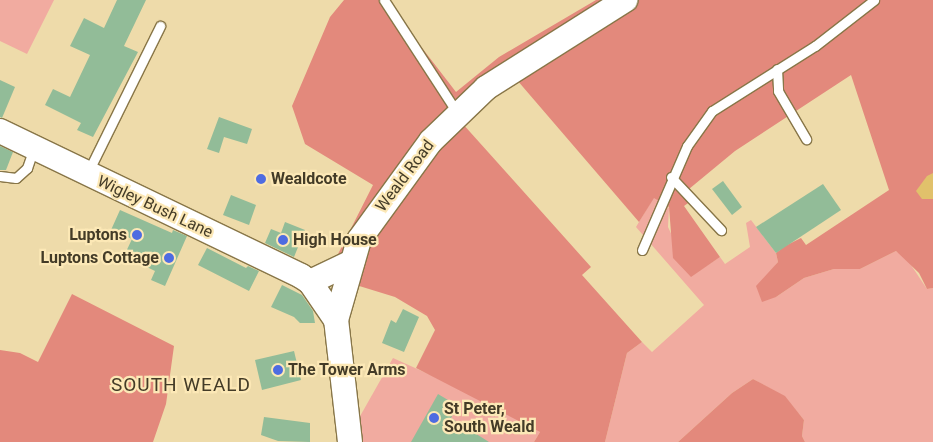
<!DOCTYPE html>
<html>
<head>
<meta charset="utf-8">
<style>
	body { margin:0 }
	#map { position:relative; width:933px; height:442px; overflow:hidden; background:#eedbaa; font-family:Roboto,sans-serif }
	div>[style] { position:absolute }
	.green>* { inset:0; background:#f1aba0 }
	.forest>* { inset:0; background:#e3897c }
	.water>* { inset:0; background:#e1c16b }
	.building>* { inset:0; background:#92bc98 }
	.roads { filter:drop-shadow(1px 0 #887648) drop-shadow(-1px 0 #887648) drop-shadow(0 1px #887648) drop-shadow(0 -1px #887648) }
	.lane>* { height:9px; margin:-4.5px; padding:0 4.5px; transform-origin:4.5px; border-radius:4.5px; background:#fff }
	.secondary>* { height:24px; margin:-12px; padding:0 12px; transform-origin:12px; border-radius:12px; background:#fff }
	.dots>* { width:14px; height:14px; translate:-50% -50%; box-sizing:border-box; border:2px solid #fce8b6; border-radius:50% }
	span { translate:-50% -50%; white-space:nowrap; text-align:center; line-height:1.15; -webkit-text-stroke:4.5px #fce8b6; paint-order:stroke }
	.street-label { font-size:16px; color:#433b27 }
	.poi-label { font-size:16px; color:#433b27; font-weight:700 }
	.left { translate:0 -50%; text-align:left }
	.right { translate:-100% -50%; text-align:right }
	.quarter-label { font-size:19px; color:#433b27; letter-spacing:1px }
</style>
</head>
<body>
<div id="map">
	<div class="green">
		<i style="clip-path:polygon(0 0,54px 0,27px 54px,0 41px)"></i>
		<i style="clip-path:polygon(654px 197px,669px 208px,668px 227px,691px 276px,720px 257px,725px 264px,750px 247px,746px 223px,751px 220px,776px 253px,778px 262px,768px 274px,776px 297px,804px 278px,834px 269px,860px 269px,896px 251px,907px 259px,927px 289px,933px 288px,933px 442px,805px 442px,802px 436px,804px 420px,785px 397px,753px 379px,732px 393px,678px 442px,605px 442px,627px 353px,642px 342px,652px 352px,704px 305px,636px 227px)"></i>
		<i style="clip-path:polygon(393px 358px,468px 392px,540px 432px,534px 442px,360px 442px,359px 418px)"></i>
	</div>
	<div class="forest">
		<i style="clip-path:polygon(344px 0,385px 0,456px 92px,499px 57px,596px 0,933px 0,933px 288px,927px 289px,919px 273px,896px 251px,860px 269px,834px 269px,804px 278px,776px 297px,762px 302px,756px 286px,778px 262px,776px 253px,785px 246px,801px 238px,806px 245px,889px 190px,851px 75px,735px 151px,689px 189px,691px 201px,684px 206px,720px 257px,691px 277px,673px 258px,669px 207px,654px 198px,639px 222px,517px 80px,488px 99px,462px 123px,591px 267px,582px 275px,642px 342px,627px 353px,605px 442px,534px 442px,540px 432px,416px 368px,435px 330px,427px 316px,395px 297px,356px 285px,334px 262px,373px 185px,305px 144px,292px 106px,330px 17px)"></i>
		<i style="clip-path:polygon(72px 294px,174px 346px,166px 404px,153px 442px,0 442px,0 350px,20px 353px,38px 362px)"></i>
		<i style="clip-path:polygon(753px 379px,785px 396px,804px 420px,802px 436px,805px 442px,678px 442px,732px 393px)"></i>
	</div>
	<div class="water">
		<i style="clip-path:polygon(933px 173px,933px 199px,922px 199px,916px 191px,927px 176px)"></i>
	</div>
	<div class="building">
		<i style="clip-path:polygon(117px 0,146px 0,124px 46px,138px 52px,93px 137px,77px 130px,81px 123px,45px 105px,53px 89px,70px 97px,90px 55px,70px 46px,84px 18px,104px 28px)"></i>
		<i style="clip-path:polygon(0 80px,15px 87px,2px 118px,0 117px)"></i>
		<i style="clip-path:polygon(219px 117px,252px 129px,247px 144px,224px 137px,219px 153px,207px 149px)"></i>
		<i style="clip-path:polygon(0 146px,13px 152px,6px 170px,0 170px)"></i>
		<i style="clip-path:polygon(723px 181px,742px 207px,732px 215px,712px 189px)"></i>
		<i style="clip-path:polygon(823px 184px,841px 210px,776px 253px,756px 227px)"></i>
		<i style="clip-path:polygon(231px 195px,256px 205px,249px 225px,223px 215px)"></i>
		<i style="clip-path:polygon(120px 210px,172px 233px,173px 230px,187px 236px,165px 286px,151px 280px,155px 271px,124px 256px,132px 239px,111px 230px)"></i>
		<i style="clip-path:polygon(285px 222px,305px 230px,294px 257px,265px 243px,271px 229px,281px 233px)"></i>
		<i style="clip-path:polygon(207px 248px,246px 268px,248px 266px,259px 271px,249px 291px,198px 265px)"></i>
		<i style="clip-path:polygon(282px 285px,302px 295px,313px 311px,315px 323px,300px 323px,294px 317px,271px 307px)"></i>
		<i style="clip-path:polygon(403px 309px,419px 317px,404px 352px,382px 343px,391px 320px,396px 323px)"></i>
		<i style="clip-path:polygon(294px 351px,301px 380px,262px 390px,255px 360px)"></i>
		<i style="clip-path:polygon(438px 394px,453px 403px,451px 406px,456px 409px,451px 418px,489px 442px,411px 442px)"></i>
		<i style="clip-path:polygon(264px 417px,310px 423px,310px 442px,278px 441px,261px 435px)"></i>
	</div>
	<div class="roads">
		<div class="lane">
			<i style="left:384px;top:0;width:136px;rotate:57deg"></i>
			<i style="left:777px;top:69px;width:22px;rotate:87deg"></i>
			<i style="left:778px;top:91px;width:56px;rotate:59.7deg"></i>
			<i style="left:88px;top:172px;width:163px;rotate:-63.7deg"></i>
			<i style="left:0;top:176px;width:16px;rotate:7deg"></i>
			<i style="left:16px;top:178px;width:15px;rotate:-42deg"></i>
			<i style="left:27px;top:168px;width:21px;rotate:-71deg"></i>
			<i style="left:671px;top:177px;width:73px;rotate:46.7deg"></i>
			<i style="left:642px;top:250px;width:113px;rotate:-66.6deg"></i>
			<i style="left:687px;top:146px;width:43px;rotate:-54.5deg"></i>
			<i style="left:712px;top:111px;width:122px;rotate:-32.3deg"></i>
			<i style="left:815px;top:46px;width:75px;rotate:-37.9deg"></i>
		</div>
		<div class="secondary">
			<i style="left:0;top:131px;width:334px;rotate:25.7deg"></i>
			<i style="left:301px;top:276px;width:11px;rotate:34deg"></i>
			<i style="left:310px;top:282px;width:46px;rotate:55.6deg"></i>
			<i style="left:310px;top:282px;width:47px;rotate:-25.5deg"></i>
			<i style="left:350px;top:442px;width:123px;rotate:-96.5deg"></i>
			<i style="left:336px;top:320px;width:83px;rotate:-74deg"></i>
			<i style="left:359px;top:240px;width:122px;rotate:-54deg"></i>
			<i style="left:431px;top:141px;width:76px;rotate:-43.9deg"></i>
			<i style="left:486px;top:88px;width:165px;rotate:-32.3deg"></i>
		</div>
	</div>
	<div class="dots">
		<i style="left:261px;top:179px;background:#4e6ce1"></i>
		<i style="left:137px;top:235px;background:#4e6ce1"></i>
		<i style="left:283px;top:240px;background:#4e6ce1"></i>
		<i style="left:169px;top:258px;background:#4e6ce1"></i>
		<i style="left:278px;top:370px;background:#4e6ce1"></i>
		<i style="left:434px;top:418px;background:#4e6ce1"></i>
	</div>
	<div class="street-label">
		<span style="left:405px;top:176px;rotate:-53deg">Weald Road</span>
		<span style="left:155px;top:207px;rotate:25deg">Wigley Bush Lane</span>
	</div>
	<div class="poi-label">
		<span class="left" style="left:271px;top:179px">Wealdcote</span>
		<span class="right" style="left:127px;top:235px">Luptons</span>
		<span class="left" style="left:293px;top:240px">High House</span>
		<span class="right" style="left:159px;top:258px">Luptons Cottage</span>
		<span class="left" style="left:288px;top:370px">The Tower Arms</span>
		<span class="left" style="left:444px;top:418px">St Peter,<br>South Weald</span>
	</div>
	<div class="quarter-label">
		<span style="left:181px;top:385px">SOUTH WEALD</span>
	</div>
</div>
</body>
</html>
